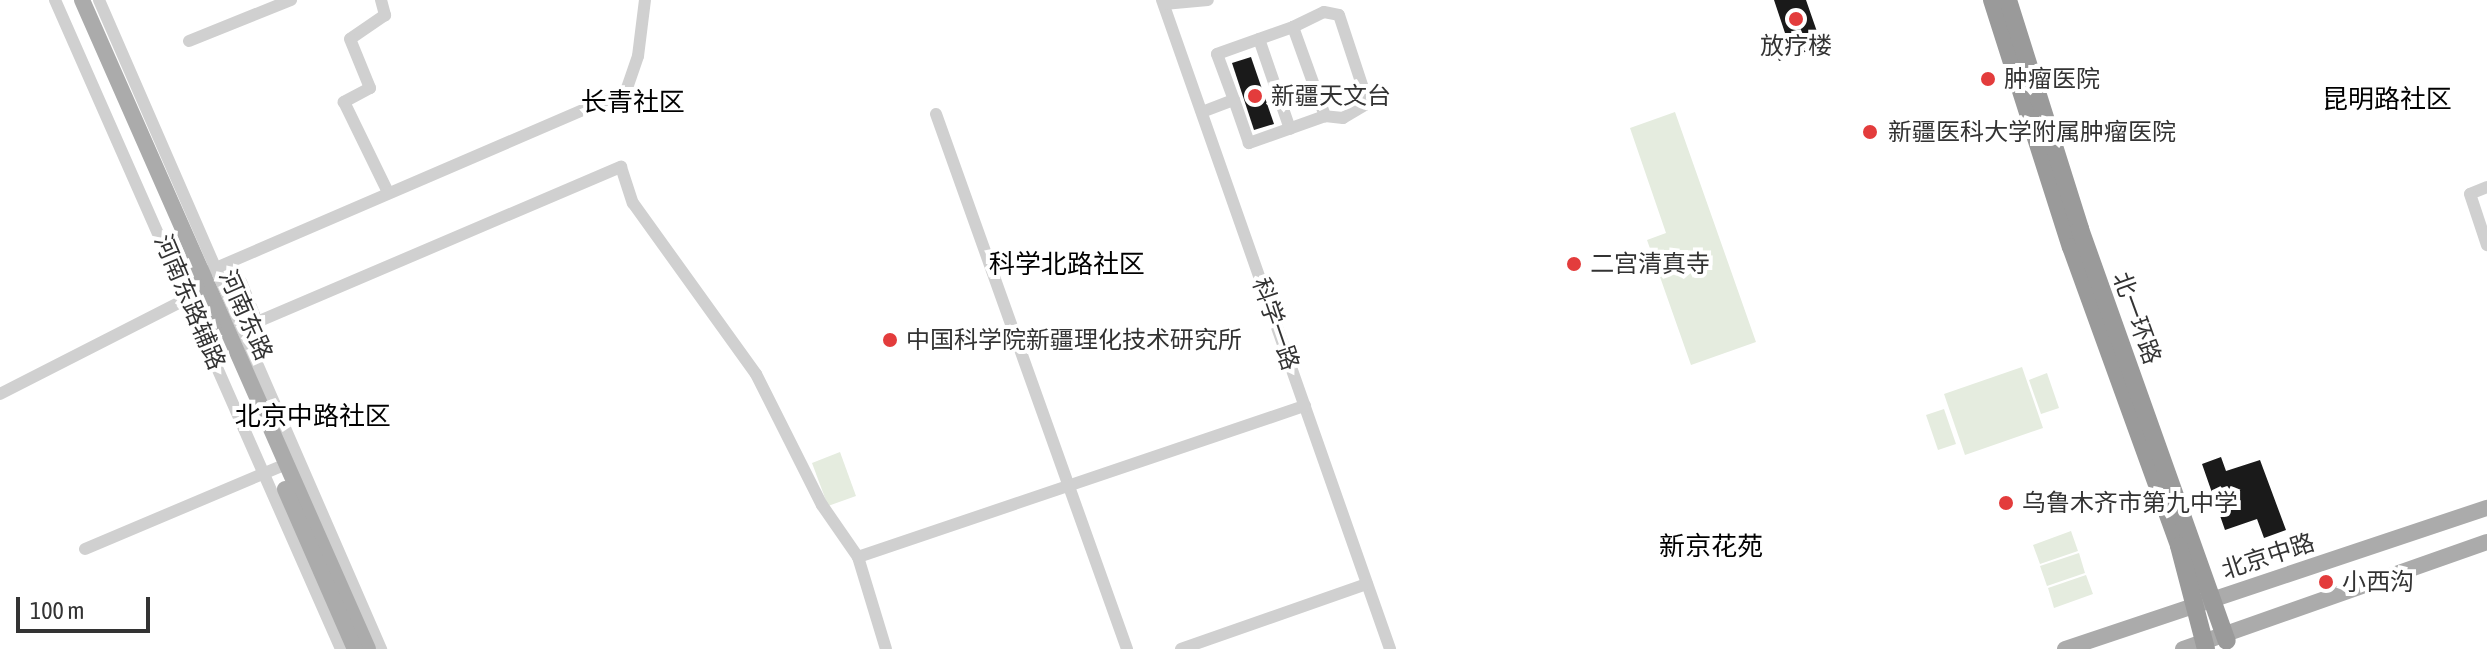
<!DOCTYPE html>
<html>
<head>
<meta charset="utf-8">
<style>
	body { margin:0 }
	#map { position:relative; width:2487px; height:649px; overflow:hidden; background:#fff; font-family:"Asap Condensed","Noto Sans SC",sans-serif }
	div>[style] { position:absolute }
	.green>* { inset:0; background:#e5ecdf }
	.building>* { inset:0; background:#1a1a1a }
	.minor>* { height:12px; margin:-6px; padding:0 6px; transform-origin:6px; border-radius:6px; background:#d0d0d0 }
	.major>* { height:16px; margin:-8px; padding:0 8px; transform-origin:8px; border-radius:8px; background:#ababab }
	.highway>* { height:18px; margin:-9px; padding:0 9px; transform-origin:9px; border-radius:9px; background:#9a9a9a }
	.highway-bridge>* { height:18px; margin:-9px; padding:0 9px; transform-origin:9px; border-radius:9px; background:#9a9a9a }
	.dots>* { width:22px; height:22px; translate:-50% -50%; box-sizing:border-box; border:4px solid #fff; border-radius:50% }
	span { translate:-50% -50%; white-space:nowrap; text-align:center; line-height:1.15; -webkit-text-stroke:8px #fff; paint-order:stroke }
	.poi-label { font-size:24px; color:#333 }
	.left { translate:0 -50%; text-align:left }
	.street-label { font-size:24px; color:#333 }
	.neighbourhood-label { font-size:26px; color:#000 }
	.scale { position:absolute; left:16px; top:597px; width:134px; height:36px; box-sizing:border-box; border:4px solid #333; border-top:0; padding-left:10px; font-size:24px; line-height:28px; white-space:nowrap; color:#333; -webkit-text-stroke:6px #fff; paint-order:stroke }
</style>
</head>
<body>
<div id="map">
	<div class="green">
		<i style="clip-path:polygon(1675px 112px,1756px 342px,1691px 365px,1647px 240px,1666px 233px,1630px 128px)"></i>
		<i style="clip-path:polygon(2022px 367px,2043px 428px,1965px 455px,1944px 394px)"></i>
		<i style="clip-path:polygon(2047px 373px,2059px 408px,2041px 414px,2029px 380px)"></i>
		<i style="clip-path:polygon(1944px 409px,1956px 444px,1938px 450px,1926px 415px)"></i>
		<i style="clip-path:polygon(840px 452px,856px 496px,828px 506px,812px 463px)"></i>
		<i style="clip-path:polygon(2071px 531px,2078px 551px,2040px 564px,2033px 545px)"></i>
		<i style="clip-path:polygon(2079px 553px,2085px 573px,2047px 586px,2040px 566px)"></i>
		<i style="clip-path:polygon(2086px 575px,2093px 594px,2054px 608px,2048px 588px)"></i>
	</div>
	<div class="building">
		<i style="clip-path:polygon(1774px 0,1806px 0,1822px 46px,1779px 61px,1773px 44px,1787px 39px)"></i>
		<i style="clip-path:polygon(1251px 57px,1274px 124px,1254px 130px,1232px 63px)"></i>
		<i style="clip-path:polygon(2221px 457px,2226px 471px,2260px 460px,2286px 530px,2264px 538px,2257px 519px,2225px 530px,2202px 464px)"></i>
	</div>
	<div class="minor">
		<i style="left:55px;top:0;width:709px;rotate:66.22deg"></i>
		<i style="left:99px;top:0;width:708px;rotate:66.51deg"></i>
		<i style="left:381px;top:0;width:16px;rotate:75deg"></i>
		<i style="left:385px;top:15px;width:42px;rotate:145.6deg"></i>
		<i style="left:350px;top:39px;width:53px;rotate:67.8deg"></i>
		<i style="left:370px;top:88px;width:30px;rotate:152deg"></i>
		<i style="left:344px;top:102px;width:98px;rotate:64deg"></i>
		<i style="left:1162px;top:0;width:688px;rotate:70.64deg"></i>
		<i style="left:1164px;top:4px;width:44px;rotate:-5.2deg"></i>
		<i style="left:1293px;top:27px;width:34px;rotate:-26deg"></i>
		<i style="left:1324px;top:12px;width:15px;rotate:11deg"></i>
		<i style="left:1339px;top:15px;width:93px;rotate:71.8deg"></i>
		<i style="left:1368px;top:103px;width:29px;rotate:149deg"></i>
		<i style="left:1343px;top:118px;width:18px;rotate:-174deg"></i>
		<i style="left:1259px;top:39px;width:95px;rotate:71deg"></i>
		<i style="left:189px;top:41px;width:110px;rotate:-21.9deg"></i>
		<i style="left:1202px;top:112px;width:34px;rotate:-21deg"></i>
		<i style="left:1234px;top:100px;width:49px;rotate:-110.3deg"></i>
		<i style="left:1217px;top:54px;width:81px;rotate:-19.6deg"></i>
		<i style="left:1293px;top:27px;width:95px;rotate:70.2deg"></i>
		<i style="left:1325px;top:116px;width:81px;rotate:160.4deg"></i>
		<i style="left:1249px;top:143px;width:46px;rotate:-109.2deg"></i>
		<i style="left:936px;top:114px;width:568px;rotate:70.35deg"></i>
		<i style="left:2487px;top:187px;width:18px;rotate:158deg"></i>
		<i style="left:2470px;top:194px;width:54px;rotate:71.6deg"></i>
		<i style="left:241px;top:282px;width:43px;rotate:68.2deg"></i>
		<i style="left:257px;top:322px;width:396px;rotate:-23.1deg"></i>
		<i style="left:621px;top:167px;width:38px;rotate:72deg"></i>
		<i style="left:633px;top:203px;width:211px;rotate:54.3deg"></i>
		<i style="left:756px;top:374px;width:147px;rotate:63.3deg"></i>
		<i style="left:822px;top:505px;width:63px;rotate:55.3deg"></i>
		<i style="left:858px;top:557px;width:96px;rotate:73.1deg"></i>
		<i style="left:0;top:394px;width:222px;rotate:-27deg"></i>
		<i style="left:198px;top:293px;width:19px;rotate:-78deg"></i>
		<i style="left:202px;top:274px;width:462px;rotate:-23.3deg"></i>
		<i style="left:626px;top:91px;width:37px;rotate:-71deg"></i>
		<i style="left:638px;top:56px;width:56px;rotate:-82.9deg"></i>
		<i style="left:85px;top:549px;width:218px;rotate:-22.9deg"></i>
		<i style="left:858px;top:557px;width:472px;rotate:-18.7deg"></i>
		<i style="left:1181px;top:649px;width:197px;rotate:-19.3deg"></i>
	</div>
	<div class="major">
		<i style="left:82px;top:0;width:709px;rotate:66.22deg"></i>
		<i style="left:190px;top:273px;width:61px;rotate:66.8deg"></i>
		<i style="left:285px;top:489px;width:175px;rotate:66.4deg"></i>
		<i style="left:2065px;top:649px;width:445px;rotate:-18.5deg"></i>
		<i style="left:2183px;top:649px;width:322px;rotate:-19.4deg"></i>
	</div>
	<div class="highway">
		<i style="left:1992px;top:0;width:259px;rotate:72.3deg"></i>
		<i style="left:2071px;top:247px;width:318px;rotate:70.1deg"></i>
	</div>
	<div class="highway-bridge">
		<i style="left:2008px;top:0;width:240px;rotate:72.5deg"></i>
		<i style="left:2080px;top:229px;width:437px;rotate:70.4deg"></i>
		<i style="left:2179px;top:546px;width:106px;rotate:75.3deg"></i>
	</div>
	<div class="dots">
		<i style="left:1796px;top:19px;background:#e33c3c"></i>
		<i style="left:1988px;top:79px;background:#e33c3c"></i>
		<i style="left:1255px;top:96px;background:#e33c3c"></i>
		<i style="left:1870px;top:132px;background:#e33c3c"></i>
		<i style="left:1574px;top:264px;background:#e33c3c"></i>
		<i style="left:890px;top:340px;background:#e33c3c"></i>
		<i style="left:2006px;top:503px;background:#e33c3c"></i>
		<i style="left:2326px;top:582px;background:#e33c3c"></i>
	</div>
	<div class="poi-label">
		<span style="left:1796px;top:46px">放疗楼</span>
		<span class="left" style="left:2004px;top:79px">肿瘤医院</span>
		<span class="left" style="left:1271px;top:96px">新疆天文台</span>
		<span class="left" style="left:1888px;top:132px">新疆医科大学附属肿瘤医院</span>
		<span class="left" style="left:1590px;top:264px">二宫清真寺</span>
		<span class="left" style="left:906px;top:340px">中国科学院新疆理化技术研究所</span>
		<span class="left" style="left:2022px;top:503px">乌鲁木齐市第九中学</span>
		<span class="left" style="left:2342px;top:582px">小西沟</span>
	</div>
	<div class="street-label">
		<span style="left:190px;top:302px;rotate:67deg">河南东路辅路</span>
		<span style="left:246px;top:315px;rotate:66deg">河南东路</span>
		<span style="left:2137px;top:318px;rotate:70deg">北一环路</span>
		<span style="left:1276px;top:324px;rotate:71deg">科学一路</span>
		<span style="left:2268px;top:556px;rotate:-18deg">北京中路</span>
	</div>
	<div class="neighbourhood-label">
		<span style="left:2387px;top:100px">昆明路社区</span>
		<span style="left:633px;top:103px">长青社区</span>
		<span style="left:1067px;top:265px">科学北路社区</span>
		<span style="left:313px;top:417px">北京中路社区</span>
		<span style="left:1711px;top:547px">新京花苑</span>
	</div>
	<div class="scale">100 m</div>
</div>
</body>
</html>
